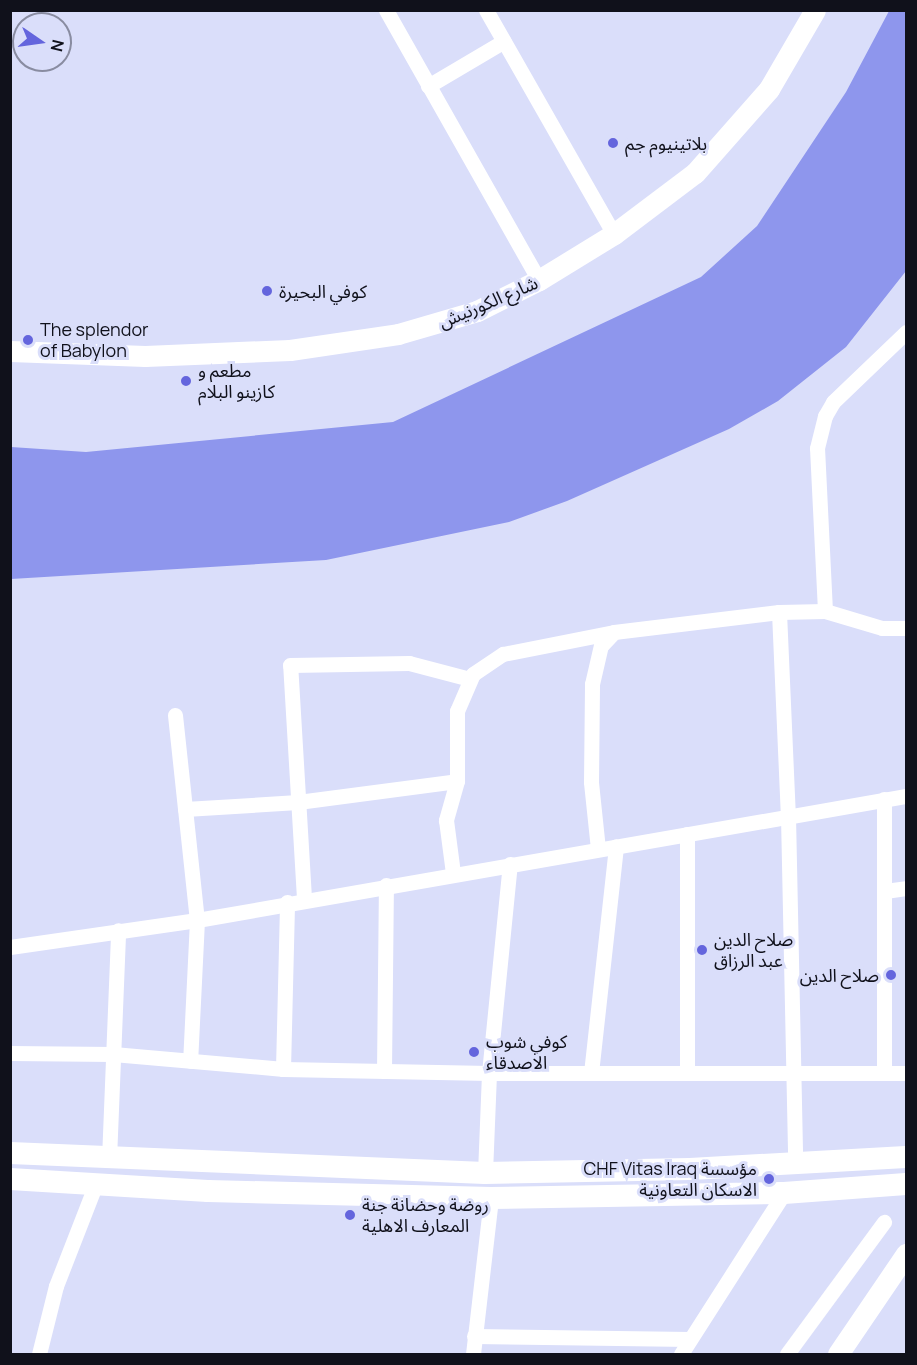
<!DOCTYPE html>
<html>
<head>
<meta charset="utf-8">
<style>
	body { margin:0 }
	#map { position:relative; width:917px; height:1365px; overflow:hidden; background:#dadefa; font-family:Manrope,"Noto Sans Arabic",sans-serif }
	div>[style] { position:absolute }
	.water>* { inset:0; background:#8e96ed }
	.street>* { height:15px; margin:-7.5px; padding:0 7.5px; transform-origin:7.5px; border-radius:7.5px; background:#fff }
	.secondary>* { height:21px; margin:-10.5px; padding:0 10.5px; transform-origin:10.5px; border-radius:10.5px; background:#fff }
	.primary>* { height:22px; margin:-11px; padding:0 11px; transform-origin:11px; border-radius:11px; background:#fff }
	.dots>* { width:16px; height:16px; translate:-50% -50%; box-sizing:border-box; border:3px solid #dadefa; border-radius:50% }
	span { translate:-50% -50%; white-space:nowrap; text-align:center; line-height:1.15; -webkit-text-stroke:6px #dadefa; paint-order:stroke }
	.poi-label { font-size:18px; color:#10111b }
	.left { translate:0 -50%; text-align:left }
	.right { translate:-100% -50%; text-align:right }
	.street-label { font-size:18px; color:#10111b }
	.frame { position:absolute; inset:0; border:12px solid #10111b; pointer-events:none }
	.north { position:absolute; left:12px; top:12px; width:60px; height:60px; box-sizing:border-box; background:#dadefa; border:2px solid #898ca1; border-radius:50%; rotate:103deg; font-size:16px; font-weight:700; line-height:24px; text-align:center; color:#10111b }
	.north::after { content:''; display:block; margin:auto; width:21px; height:27px; background:#6465dd; clip-path:polygon(50% 0,100% 100%,50% 72%,0 100%) }
</style>
</head>
<body>
<div id="map">
	<div class="water">
		<i style="clip-path:polygon(889px 11px,906px 11px,906px 271px,846px 347px,778px 401px,729px 429px,567px 501px,509px 522px,326px 560px,11px 579px,11px 447px,86px 452px,393px 422px,701px 277px,757px 226px,846px 92px)"></i>
	</div>
	<div class="street">
		<i style="left:386px;top:10px;width:310px;rotate:60.5deg"></i>
		<i style="left:486px;top:10px;width:258px;rotate:60.3deg"></i>
		<i style="left:428px;top:86px;width:88px;rotate:-30.6deg"></i>
		<i style="left:825px;top:611px;width:163px;rotate:-92.8deg"></i>
		<i style="left:817px;top:448px;width:33px;rotate:-76deg"></i>
		<i style="left:825px;top:416px;width:16px;rotate:-60deg"></i>
		<i style="left:833px;top:402px;width:101px;rotate:-43.8deg"></i>
		<i style="left:779px;top:612px;width:204px;rotate:87.5deg"></i>
		<i style="left:788px;top:816px;width:348px;rotate:88.8deg"></i>
		<i style="left:175px;top:715px;width:206px;rotate:83.9deg"></i>
		<i style="left:197px;top:920px;width:141px;rotate:92.8deg"></i>
		<i style="left:457px;top:781px;width:70px;rotate:-90deg"></i>
		<i style="left:457px;top:711px;width:40px;rotate:-66.6deg"></i>
		<i style="left:473px;top:674px;width:36px;rotate:-34deg"></i>
		<i style="left:503px;top:654px;width:113px;rotate:-11.2deg"></i>
		<i style="left:614px;top:632px;width:166px;rotate:-6.9deg"></i>
		<i style="left:779px;top:612px;width:46px;rotate:-1.2deg"></i>
		<i style="left:825px;top:611px;width:59px;rotate:16.6deg"></i>
		<i style="left:882px;top:628px;width:24px"></i>
		<i style="left:884px;top:799px;width:274px;rotate:90deg"></i>
		<i style="left:185px;top:809px;width:113px;rotate:-3.5deg"></i>
		<i style="left:298px;top:802px;width:160px;rotate:-7.5deg"></i>
		<i style="left:457px;top:781px;width:41px;rotate:105.8deg"></i>
		<i style="left:446px;top:820px;width:53px;rotate:82.5deg"></i>
		<i style="left:687px;top:834px;width:239px;rotate:90deg"></i>
		<i style="left:598px;top:849px;width:67px;rotate:-96deg"></i>
		<i style="left:591px;top:782px;width:98px;rotate:-89.4deg"></i>
		<i style="left:592px;top:684px;width:39px;rotate:-77deg"></i>
		<i style="left:601px;top:646px;width:19px;rotate:-47deg"></i>
		<i style="left:885px;top:891px;width:21px;rotate:-8deg"></i>
		<i style="left:304px;top:898px;width:233px;rotate:-93.4deg"></i>
		<i style="left:290px;top:665px;width:119px;rotate:-1deg"></i>
		<i style="left:409px;top:663px;width:63px;rotate:14.7deg"></i>
		<i style="left:10px;top:947px;width:189px;rotate:-8.2deg"></i>
		<i style="left:197px;top:920px;width:720px;rotate:-9.92deg"></i>
		<i style="left:10px;top:1053px;width:103px;rotate:0.6deg"></i>
		<i style="left:113px;top:1054px;width:171px;rotate:5deg"></i>
		<i style="left:283px;top:1069px;width:206px;rotate:1.1deg"></i>
		<i style="left:489px;top:1073px;width:417px"></i>
		<i style="left:283px;top:1069px;width:167px;rotate:-88.6deg"></i>
		<i style="left:384px;top:1071px;width:186px;rotate:-89.4deg"></i>
		<i style="left:591px;top:1073px;width:228px;rotate:-83.7deg"></i>
		<i style="left:109px;top:1159px;width:229px;rotate:-87.7deg"></i>
		<i style="left:485px;top:1173px;width:100px;rotate:-87.7deg"></i>
		<i style="left:489px;top:1073px;width:210px;rotate:-84.3deg"></i>
		<i style="left:474px;top:1336px;width:216px;rotate:0.8deg"></i>
		<i style="left:39px;top:1354px;width:70px;rotate:-76deg"></i>
		<i style="left:56px;top:1286px;width:107px;rotate:-68.7deg"></i>
		<i style="left:473px;top:1354px;width:157px;rotate:-83.4deg"></i>
		<i style="left:681px;top:1354px;width:191px;rotate:-57.4deg"></i>
		<i style="left:787px;top:1354px;width:164px;rotate:-53.7deg"></i>
	</div>
	<div class="secondary">
		<i style="left:10px;top:351px;width:135px;rotate:2.1deg"></i>
		<i style="left:145px;top:356px;width:145px;rotate:-2.4deg"></i>
		<i style="left:290px;top:350px;width:109px;rotate:-8.4deg"></i>
		<i style="left:398px;top:334px;width:82px;rotate:-16.2deg"></i>
		<i style="left:477px;top:311px;width:69px;rotate:-26.6deg"></i>
		<i style="left:539px;top:280px;width:88px;rotate:-31.5deg"></i>
		<i style="left:614px;top:234px;width:101px;rotate:-37deg"></i>
		<i style="left:695px;top:173px;width:112px;rotate:-48.6deg"></i>
		<i style="left:769px;top:89px;width:91px;rotate:-59.8deg"></i>
		<i style="left:838px;top:1354px;width:121px;rotate:-55.8deg"></i>
	</div>
	<div class="primary">
		<i style="left:10px;top:1153px;width:475px;rotate:2.4deg"></i>
		<i style="left:485px;top:1173px;width:205px;rotate:-1.1deg"></i>
		<i style="left:690px;top:1169px;width:216px;rotate:-3.2deg"></i>
		<i style="left:10px;top:1179px;width:198px;rotate:3.5deg"></i>
		<i style="left:208px;top:1191px;width:283px;rotate:1.4deg"></i>
		<i style="left:491px;top:1198px;width:293px;rotate:-1deg"></i>
		<i style="left:784px;top:1193px;width:122px;rotate:-4.2deg"></i>
	</div>
	<div class="dots">
		<i style="left:613px;top:143px;background:#6465dd"></i>
		<i style="left:267px;top:291px;background:#6465dd"></i>
		<i style="left:28px;top:340px;background:#6465dd"></i>
		<i style="left:186px;top:381px;background:#6465dd"></i>
		<i style="left:702px;top:950px;background:#6465dd"></i>
		<i style="left:891px;top:975px;background:#6465dd"></i>
		<i style="left:474px;top:1052px;background:#6465dd"></i>
		<i style="left:769px;top:1179px;background:#6465dd"></i>
		<i style="left:350px;top:1215px;background:#6465dd"></i>
	</div>
	<div class="poi-label">
		<span class="left" style="left:625px;top:143px">بلاتينيوم جم</span>
		<span class="left" style="left:279px;top:291px">كوفي البحيرة</span>
		<span class="left" style="left:40px;top:340px">The splendor<br>of Babylon</span>
		<span class="left" style="left:198px;top:381px">مطعم و<br>كازينو البلام</span>
		<span class="left" style="left:714px;top:950px">صلاح الدين<br>عبد الرزاق</span>
		<span class="right" style="left:879px;top:975px">صلاح الدين</span>
		<span class="left" style="left:486px;top:1052px">كوفي شوب<br>الاصدقاء</span>
		<span class="right" style="left:757px;top:1179px">CHF Vitas Iraq مؤسسة<br>الاسكان التعاونية</span>
		<span class="left" style="left:362px;top:1215px">روضة وحضانة جنة<br>المعارف الاهلية</span>
	</div>
	<div class="street-label">
		<span style="left:488px;top:302px;rotate:-23deg">شارع الكورنيش</span>
	</div>
	<div class="frame"></div>
	<div class="north">N</div>
</div>
</body>
</html>
